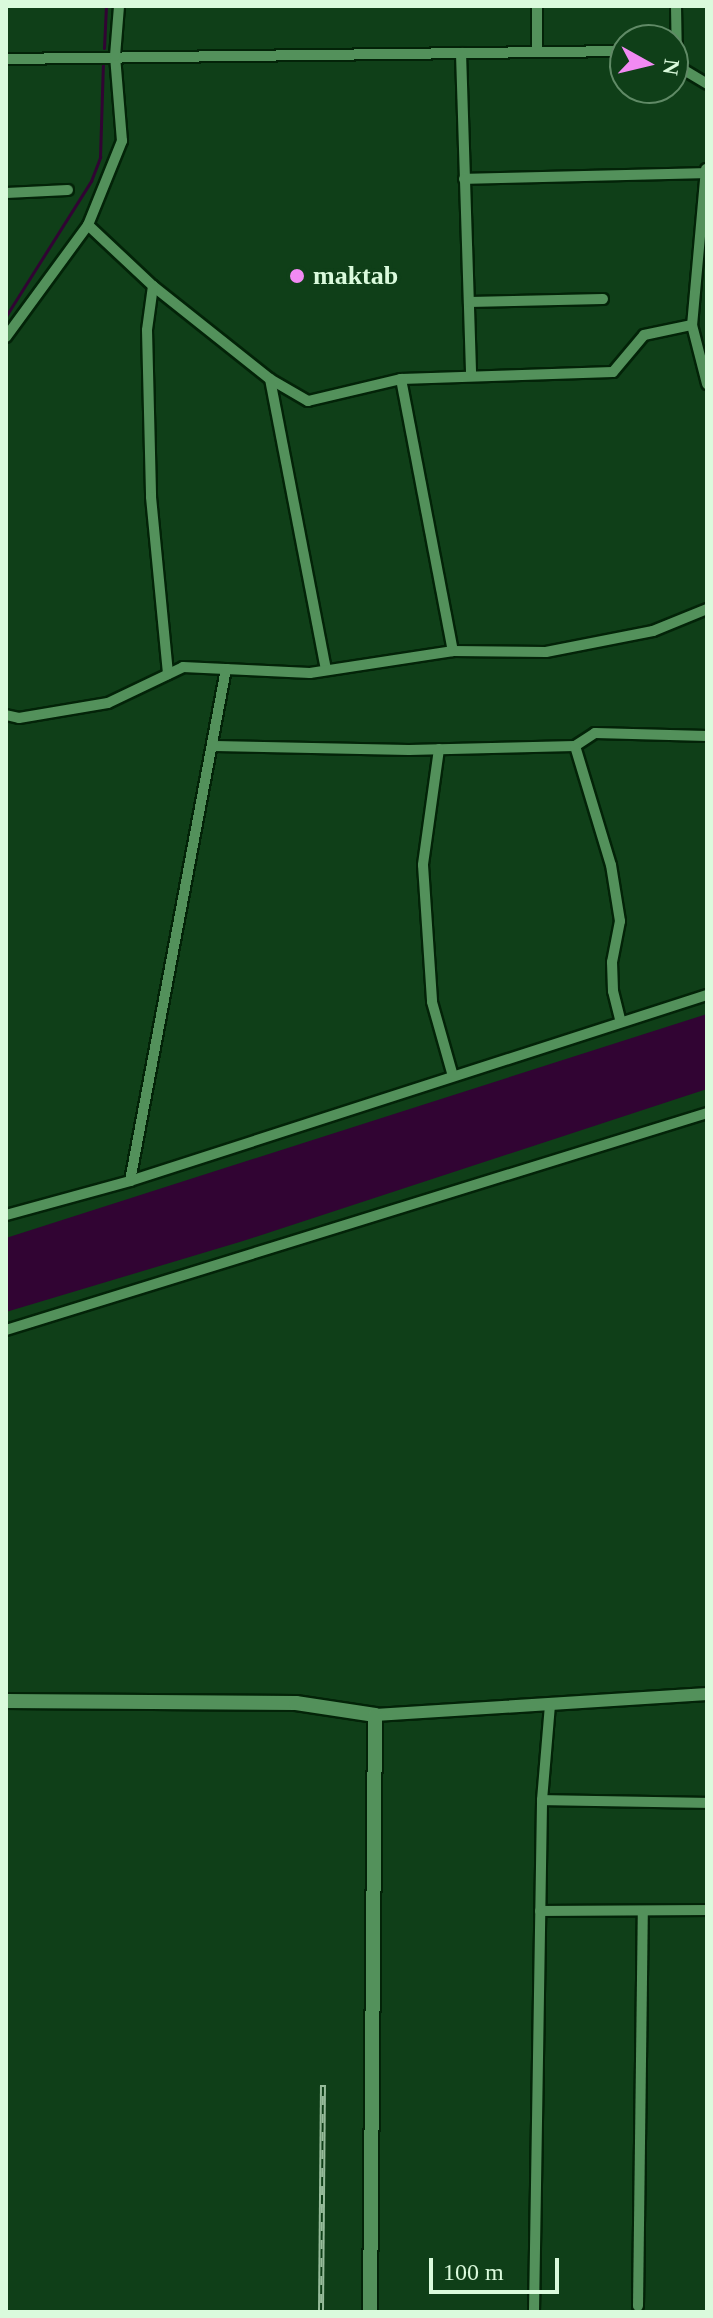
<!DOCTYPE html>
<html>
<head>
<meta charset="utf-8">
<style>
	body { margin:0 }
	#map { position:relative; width:713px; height:2318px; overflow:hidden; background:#0f3f18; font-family:"Times New Roman",serif }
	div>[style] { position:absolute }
	.water>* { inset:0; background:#310433 }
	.stream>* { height:3px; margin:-1.5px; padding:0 1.5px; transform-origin:1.5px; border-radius:1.5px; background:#310433 }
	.roads { filter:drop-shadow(2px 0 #032308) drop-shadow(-2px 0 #032308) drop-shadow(0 2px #032308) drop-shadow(0 -2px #032308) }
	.minor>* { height:10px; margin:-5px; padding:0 5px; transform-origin:5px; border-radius:5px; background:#53915b }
	.tertiary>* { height:12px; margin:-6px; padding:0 6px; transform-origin:6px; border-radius:6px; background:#53915b }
	.secondary>* { height:14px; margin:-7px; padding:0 7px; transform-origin:7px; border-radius:7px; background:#53915b }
	.rail>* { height:6px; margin-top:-3px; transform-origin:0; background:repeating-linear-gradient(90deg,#0f3f18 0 9px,#96bb9a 0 18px); box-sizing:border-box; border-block:2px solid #96bb9a }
	.dots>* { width:22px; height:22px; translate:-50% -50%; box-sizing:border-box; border:4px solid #0f3f18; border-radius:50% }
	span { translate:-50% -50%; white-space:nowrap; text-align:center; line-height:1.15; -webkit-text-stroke:8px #0f3f18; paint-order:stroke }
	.poi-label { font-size:26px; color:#dafadc; font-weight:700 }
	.left { translate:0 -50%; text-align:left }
	.frame { position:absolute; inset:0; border:8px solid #dafadc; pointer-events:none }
	.north { position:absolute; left:609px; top:24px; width:80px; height:80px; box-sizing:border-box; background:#0f3f18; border:2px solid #608a66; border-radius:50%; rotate:98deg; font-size:22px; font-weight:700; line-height:32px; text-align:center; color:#dafadc }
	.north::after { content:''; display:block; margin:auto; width:28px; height:36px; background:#f28af3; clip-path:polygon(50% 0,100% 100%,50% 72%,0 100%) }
	.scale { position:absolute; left:429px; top:2258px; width:130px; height:36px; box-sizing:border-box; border:4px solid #dafadc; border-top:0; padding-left:10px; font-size:24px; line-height:28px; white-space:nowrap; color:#dafadc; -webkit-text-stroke:6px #0f3f18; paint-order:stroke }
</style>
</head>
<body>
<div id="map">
	<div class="water">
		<i style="clip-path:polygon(707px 1014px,707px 1089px,243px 1241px,6px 1312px,6px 1238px)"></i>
	</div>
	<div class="stream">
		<i style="left:104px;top:48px;width:42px;rotate:-87.3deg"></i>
		<i style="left:6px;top:316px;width:160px;rotate:-57.8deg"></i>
		<i style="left:91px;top:181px;width:26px;rotate:-69deg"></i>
		<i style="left:100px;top:157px;width:95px;rotate:-88.2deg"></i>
	</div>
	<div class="roads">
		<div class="minor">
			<i style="left:537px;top:6px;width:42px;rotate:90deg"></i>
			<i style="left:676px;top:6px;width:60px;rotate:89deg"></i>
			<i style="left:461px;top:53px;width:320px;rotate:88.2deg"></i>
			<i style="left:6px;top:59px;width:619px;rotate:-0.74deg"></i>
			<i style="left:674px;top:64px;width:39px;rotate:31deg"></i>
			<i style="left:706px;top:169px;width:157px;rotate:95.1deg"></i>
			<i style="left:692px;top:325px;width:61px;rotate:75.7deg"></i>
			<i style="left:464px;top:179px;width:241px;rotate:-1.4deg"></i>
			<i style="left:6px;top:193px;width:62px;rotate:-2.8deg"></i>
			<i style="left:88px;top:225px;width:89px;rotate:43.2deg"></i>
			<i style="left:153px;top:286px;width:149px;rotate:38.5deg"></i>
			<i style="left:270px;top:379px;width:44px;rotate:30.1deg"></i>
			<i style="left:308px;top:401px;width:96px;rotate:-13.3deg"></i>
			<i style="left:401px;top:379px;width:212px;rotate:-1.9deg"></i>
			<i style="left:613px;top:372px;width:48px;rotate:-50deg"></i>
			<i style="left:644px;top:335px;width:49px;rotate:-11.8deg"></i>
			<i style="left:153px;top:286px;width:44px;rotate:97.8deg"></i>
			<i style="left:147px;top:330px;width:167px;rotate:88.6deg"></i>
			<i style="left:151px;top:497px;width:178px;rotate:84.5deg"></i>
			<i style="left:469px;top:302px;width:134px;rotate:-1.3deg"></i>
			<i style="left:6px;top:337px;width:139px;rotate:-53.8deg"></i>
			<i style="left:88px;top:225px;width:91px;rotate:-68deg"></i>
			<i style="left:122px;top:141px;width:85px;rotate:-94.7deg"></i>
			<i style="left:115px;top:56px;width:50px;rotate:-85.4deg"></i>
			<i style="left:270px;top:379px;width:296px;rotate:79.1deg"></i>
			<i style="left:401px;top:379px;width:277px;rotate:79.2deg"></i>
			<i style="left:6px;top:715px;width:13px;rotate:13deg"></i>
			<i style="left:19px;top:718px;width:90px;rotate:-9.6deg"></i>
			<i style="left:108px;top:703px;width:83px;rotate:-25.6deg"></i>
			<i style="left:183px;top:667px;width:127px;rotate:2.7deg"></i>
			<i style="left:310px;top:673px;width:145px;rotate:-8.7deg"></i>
			<i style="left:453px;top:651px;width:93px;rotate:0.6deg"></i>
			<i style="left:546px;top:652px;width:109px;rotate:-11.1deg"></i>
			<i style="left:653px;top:631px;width:58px;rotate:-22.2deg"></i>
			<i style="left:215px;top:746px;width:194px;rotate:1.2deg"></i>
			<i style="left:409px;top:750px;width:166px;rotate:-1.4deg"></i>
			<i style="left:575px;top:746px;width:24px;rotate:-33deg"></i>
			<i style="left:595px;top:733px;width:112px;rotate:1.5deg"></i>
			<i style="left:575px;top:746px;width:124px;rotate:73.2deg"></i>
			<i style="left:611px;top:865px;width:57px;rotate:80.9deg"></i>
			<i style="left:620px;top:921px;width:42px;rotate:101deg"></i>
			<i style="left:612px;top:962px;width:29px;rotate:88deg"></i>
			<i style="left:613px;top:991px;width:32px;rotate:76deg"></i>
			<i style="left:439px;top:749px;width:117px;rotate:97.9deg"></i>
			<i style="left:423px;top:865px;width:137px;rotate:86.2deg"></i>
			<i style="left:432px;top:1002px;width:77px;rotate:74.2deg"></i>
			<i style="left:130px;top:1181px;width:521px;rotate:-79.38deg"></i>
			<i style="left:6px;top:1215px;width:129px;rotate:-15.3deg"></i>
			<i style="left:130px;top:1181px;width:606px;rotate:-17.87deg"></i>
			<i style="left:6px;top:1330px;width:734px;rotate:-17.2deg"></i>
			<i style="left:542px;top:1800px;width:165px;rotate:1deg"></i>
			<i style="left:540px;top:1911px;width:167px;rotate:-0.3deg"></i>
			<i style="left:638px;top:2306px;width:395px;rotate:-89.3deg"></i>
			<i style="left:534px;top:2312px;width:512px;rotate:-89.1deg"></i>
			<i style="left:542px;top:1800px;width:96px;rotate:-85.2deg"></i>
		</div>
		<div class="tertiary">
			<i style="left:375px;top:1715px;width:333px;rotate:-3.6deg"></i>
		</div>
		<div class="secondary">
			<i style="left:6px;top:1701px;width:290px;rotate:0.4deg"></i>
			<i style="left:296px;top:1703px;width:80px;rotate:8.6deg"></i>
			<i style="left:375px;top:1715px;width:597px;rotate:90.48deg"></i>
		</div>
	</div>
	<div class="rail">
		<i style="left:321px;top:2312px;width:227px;rotate:-89.5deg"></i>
	</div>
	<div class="dots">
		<i style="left:297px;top:276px;background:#f28af3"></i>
	</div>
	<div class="poi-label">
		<span class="left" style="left:313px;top:276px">maktab</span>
	</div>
	<div class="frame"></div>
	<div class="north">N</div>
	<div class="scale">100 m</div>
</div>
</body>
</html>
